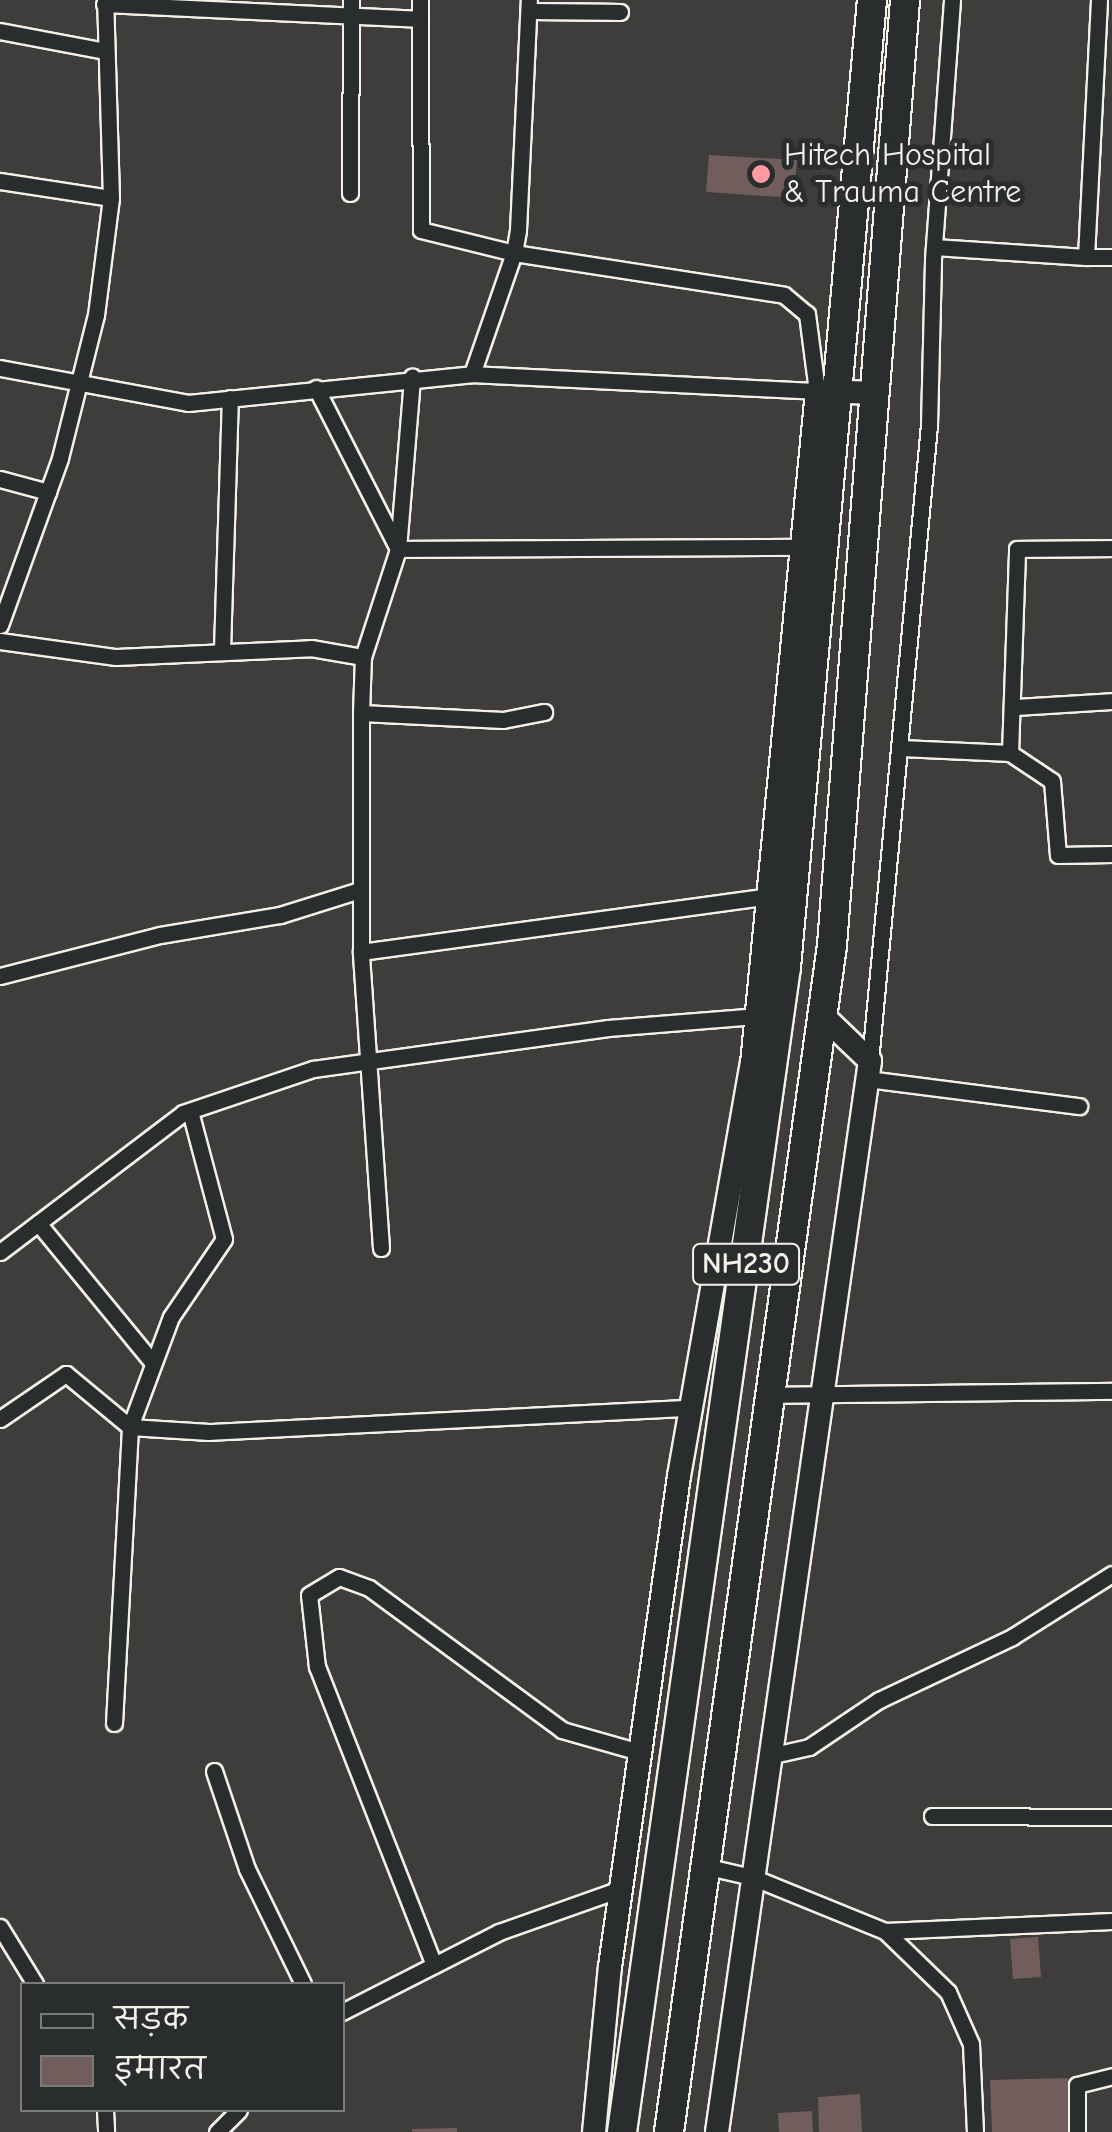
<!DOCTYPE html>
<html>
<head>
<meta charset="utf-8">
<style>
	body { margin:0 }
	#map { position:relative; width:1112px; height:2132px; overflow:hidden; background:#3f3c3c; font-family:"Comic Neue","Playpen Sans Deva",sans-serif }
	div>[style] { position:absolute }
	.building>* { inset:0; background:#715e5c }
	.roads { filter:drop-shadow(2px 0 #f4f1e8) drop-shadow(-2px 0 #f4f1e8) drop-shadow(0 2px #f4f1e8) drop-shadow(0 -2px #f4f1e8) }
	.street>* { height:15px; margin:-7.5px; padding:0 7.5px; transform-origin:7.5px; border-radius:7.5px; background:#2a2d2e }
	.secondary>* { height:22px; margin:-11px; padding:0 11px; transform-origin:11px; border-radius:11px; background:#2a2d2e }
	.highway>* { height:28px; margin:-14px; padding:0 14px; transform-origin:14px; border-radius:14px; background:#2a2d2e }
	.dots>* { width:28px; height:28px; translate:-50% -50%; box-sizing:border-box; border:5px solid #2a2d2e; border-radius:50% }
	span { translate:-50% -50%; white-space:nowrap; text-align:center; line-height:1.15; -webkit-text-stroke:10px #2a2d2e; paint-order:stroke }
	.shield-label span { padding:2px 8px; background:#2a2d2e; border:2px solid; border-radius:8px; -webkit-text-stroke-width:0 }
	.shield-label { font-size:30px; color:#f4f1e8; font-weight:700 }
	.poi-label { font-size:32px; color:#f4f1e8 }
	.left { translate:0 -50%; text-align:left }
	.legend { position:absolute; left:20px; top:1982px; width:325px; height:130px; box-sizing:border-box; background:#2a2d2e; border:2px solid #7b7b78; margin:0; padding:12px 18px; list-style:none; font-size:30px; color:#f4f1e8 }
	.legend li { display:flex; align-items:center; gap:20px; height:50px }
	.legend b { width:50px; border:2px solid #7b7b78 }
</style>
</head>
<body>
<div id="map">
	<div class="building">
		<i style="clip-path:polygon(709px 155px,797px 160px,794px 198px,706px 192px)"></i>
		<i style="clip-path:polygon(1038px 1937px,1041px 1977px,1013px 1979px,1010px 1939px)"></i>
		<i style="clip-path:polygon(1068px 2078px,1070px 2132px,992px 2132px,990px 2080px)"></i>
		<i style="clip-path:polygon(860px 2094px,862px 2132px,819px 2132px,818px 2097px)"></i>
		<i style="clip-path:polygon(812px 2111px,813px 2132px,779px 2132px,778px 2113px)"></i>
		<i style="clip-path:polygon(457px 2128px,457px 2132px,412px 2132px,412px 2129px)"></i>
	</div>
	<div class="roads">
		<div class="street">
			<i style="left:420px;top:0;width:230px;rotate:89.8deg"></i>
			<i style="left:421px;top:230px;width:96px;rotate:13.9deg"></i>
			<i style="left:514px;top:253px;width:273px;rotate:8.8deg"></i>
			<i style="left:784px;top:295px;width:30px;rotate:40deg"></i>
			<i style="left:807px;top:314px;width:78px;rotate:82.6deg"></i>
			<i style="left:817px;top:391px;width:345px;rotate:-177.2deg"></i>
			<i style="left:472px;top:374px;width:128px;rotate:-70.9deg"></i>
			<i style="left:514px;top:253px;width:23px;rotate:-80deg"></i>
			<i style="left:518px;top:230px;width:230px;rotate:-87.3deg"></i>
			<i style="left:104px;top:4px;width:314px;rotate:2.7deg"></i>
			<i style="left:529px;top:11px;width:91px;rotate:0.6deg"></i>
			<i style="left:0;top:31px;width:107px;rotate:10.8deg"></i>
			<i style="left:0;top:181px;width:112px;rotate:8.7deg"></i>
			<i style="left:350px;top:193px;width:193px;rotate:-89.7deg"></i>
			<i style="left:934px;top:247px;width:152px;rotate:3.8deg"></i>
			<i style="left:1086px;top:257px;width:257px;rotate:-87.1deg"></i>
			<i style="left:1086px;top:257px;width:26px"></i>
			<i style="left:0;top:368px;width:191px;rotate:10.5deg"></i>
			<i style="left:188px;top:403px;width:285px;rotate:-5.8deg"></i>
			<i style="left:316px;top:388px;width:181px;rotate:63deg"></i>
			<i style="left:398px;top:549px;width:407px;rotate:-0.3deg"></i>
			<i style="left:0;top:479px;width:50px;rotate:15.2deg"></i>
			<i style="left:0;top:625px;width:177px;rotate:-70.2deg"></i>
			<i style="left:60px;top:458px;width:147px;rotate:-75.9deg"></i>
			<i style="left:96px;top:315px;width:118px;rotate:-82.7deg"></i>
			<i style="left:111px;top:198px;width:198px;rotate:-91.7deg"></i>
			<i style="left:0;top:641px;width:117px;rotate:7.9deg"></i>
			<i style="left:116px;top:657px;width:195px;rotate:-2.6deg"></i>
			<i style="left:311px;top:648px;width:53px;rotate:9.8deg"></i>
			<i style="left:222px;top:650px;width:252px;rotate:-88.2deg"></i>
			<i style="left:1015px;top:707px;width:97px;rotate:-3.5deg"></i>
			<i style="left:361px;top:713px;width:142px;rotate:2.8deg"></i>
			<i style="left:503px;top:720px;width:42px;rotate:-11deg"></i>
			<i style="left:901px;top:748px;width:109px;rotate:2.6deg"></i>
			<i style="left:1010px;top:753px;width:50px;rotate:33.7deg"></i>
			<i style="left:1052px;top:781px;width:74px;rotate:85.4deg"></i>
			<i style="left:1058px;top:855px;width:54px;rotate:-1.1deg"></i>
			<i style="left:1010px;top:753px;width:204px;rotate:-88deg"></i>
			<i style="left:1017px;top:549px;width:95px;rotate:-0.6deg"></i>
			<i style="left:361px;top:952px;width:411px;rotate:-7.8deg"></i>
			<i style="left:0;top:976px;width:165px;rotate:-14.4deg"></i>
			<i style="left:160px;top:935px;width:122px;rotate:-9.5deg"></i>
			<i style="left:280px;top:915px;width:84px;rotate:-17.4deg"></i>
			<i style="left:870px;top:1061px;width:639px;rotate:-84.7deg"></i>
			<i style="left:929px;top:425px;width:166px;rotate:-88.6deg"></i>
			<i style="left:933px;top:259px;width:260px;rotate:-85.8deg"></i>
			<i style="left:867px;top:1079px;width:214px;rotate:7.3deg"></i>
			<i style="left:38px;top:1223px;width:181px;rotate:50.6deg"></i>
			<i style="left:381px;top:1248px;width:297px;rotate:-93.9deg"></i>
			<i style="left:361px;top:952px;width:239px;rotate:-90deg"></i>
			<i style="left:361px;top:713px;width:56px;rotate:-88deg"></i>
			<i style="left:363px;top:657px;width:114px;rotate:-72deg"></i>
			<i style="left:398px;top:549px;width:173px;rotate:-85.3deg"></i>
			<i style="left:0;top:1252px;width:230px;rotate:-37.2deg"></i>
			<i style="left:183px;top:1113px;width:137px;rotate:-18.7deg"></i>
			<i style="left:313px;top:1069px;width:298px;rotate:-7.9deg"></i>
			<i style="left:608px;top:1028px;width:148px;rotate:-4.6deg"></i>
			<i style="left:766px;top:1395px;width:346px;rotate:-0.7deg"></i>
			<i style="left:0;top:1419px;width:80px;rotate:-34.3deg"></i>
			<i style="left:66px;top:1374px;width:83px;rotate:39.6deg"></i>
			<i style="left:130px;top:1427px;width:79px;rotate:3.6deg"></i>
			<i style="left:209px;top:1432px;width:483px;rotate:-2.9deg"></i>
			<i style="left:114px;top:1723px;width:296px;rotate:-86.9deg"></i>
			<i style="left:130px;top:1427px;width:117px;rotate:-69.6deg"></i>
			<i style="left:171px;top:1317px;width:94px;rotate:-55.8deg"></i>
			<i style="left:224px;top:1239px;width:132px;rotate:-104.9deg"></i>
			<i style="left:769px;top:1756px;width:41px;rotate:-12.7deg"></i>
			<i style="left:809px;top:1747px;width:84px;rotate:-33.9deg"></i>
			<i style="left:879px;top:1700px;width:147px;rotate:-25.3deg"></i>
			<i style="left:1012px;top:1637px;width:118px;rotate:-32.2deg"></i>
			<i style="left:214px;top:1771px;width:103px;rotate:71.4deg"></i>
			<i style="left:247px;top:1869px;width:128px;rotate:64deg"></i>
			<i style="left:932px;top:1816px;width:180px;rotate:0.3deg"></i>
			<i style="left:704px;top:1866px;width:49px;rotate:12.9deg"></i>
			<i style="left:752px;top:1877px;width:144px;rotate:22.1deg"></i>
			<i style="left:885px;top:1931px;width:227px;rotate:-2.5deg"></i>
			<i style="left:0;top:1927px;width:67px;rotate:58.4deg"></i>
			<i style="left:885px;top:1931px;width:88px;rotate:44.1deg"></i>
			<i style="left:948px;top:1992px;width:57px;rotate:66.1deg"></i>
			<i style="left:971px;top:2044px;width:88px;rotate:87.4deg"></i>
			<i style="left:434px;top:1965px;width:320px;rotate:-111.4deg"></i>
			<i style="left:317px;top:1667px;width:72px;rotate:-96.3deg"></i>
			<i style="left:309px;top:1595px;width:35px;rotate:-31deg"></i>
			<i style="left:339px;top:1577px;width:32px;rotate:20deg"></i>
			<i style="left:369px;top:1588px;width:240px;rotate:36.3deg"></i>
			<i style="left:562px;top:1730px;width:84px;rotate:15.9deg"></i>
			<i style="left:342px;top:2012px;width:176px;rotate:-27deg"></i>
			<i style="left:499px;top:1932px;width:132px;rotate:-19.5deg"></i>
			<i style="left:105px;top:2110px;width:22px;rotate:87deg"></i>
			<i style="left:217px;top:2132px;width:31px;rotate:-45deg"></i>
			<i style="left:1077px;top:2132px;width:47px;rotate:-90deg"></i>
			<i style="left:1077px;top:2085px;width:36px;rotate:-14deg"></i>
		</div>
		<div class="secondary">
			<i style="left:594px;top:2132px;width:166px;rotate:-84.5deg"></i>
			<i style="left:610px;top:1967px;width:496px;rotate:-82deg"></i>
			<i style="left:679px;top:1476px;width:418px;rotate:-80deg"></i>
			<i style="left:752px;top:1064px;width:676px;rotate:-84.48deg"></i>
			<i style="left:817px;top:391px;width:59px;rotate:1.9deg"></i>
			<i style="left:717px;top:2132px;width:1082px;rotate:-81.87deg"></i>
			<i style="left:870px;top:1061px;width:65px;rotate:-136.2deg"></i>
		</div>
		<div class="highway">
			<i style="left:622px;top:2132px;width:1176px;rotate:-81.99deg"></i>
			<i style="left:786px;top:967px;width:971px;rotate:-84.92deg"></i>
			<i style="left:669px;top:2132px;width:1198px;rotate:-82.18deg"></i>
			<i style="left:832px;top:945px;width:948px;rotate:-85.58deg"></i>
		</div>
	</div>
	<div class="dots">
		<i style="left:761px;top:174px;background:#ff9aa2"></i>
	</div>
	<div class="shield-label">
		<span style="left:746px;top:1264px">NH230</span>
	</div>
	<div class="poi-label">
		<span class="left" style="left:784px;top:174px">Hitech Hospital<br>&amp; Trauma Centre</span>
	</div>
	<ul class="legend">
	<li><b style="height:12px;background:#2a2d2e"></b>सड़क</li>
	<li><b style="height:28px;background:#715e5c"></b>इमारत</li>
	</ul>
</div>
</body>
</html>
